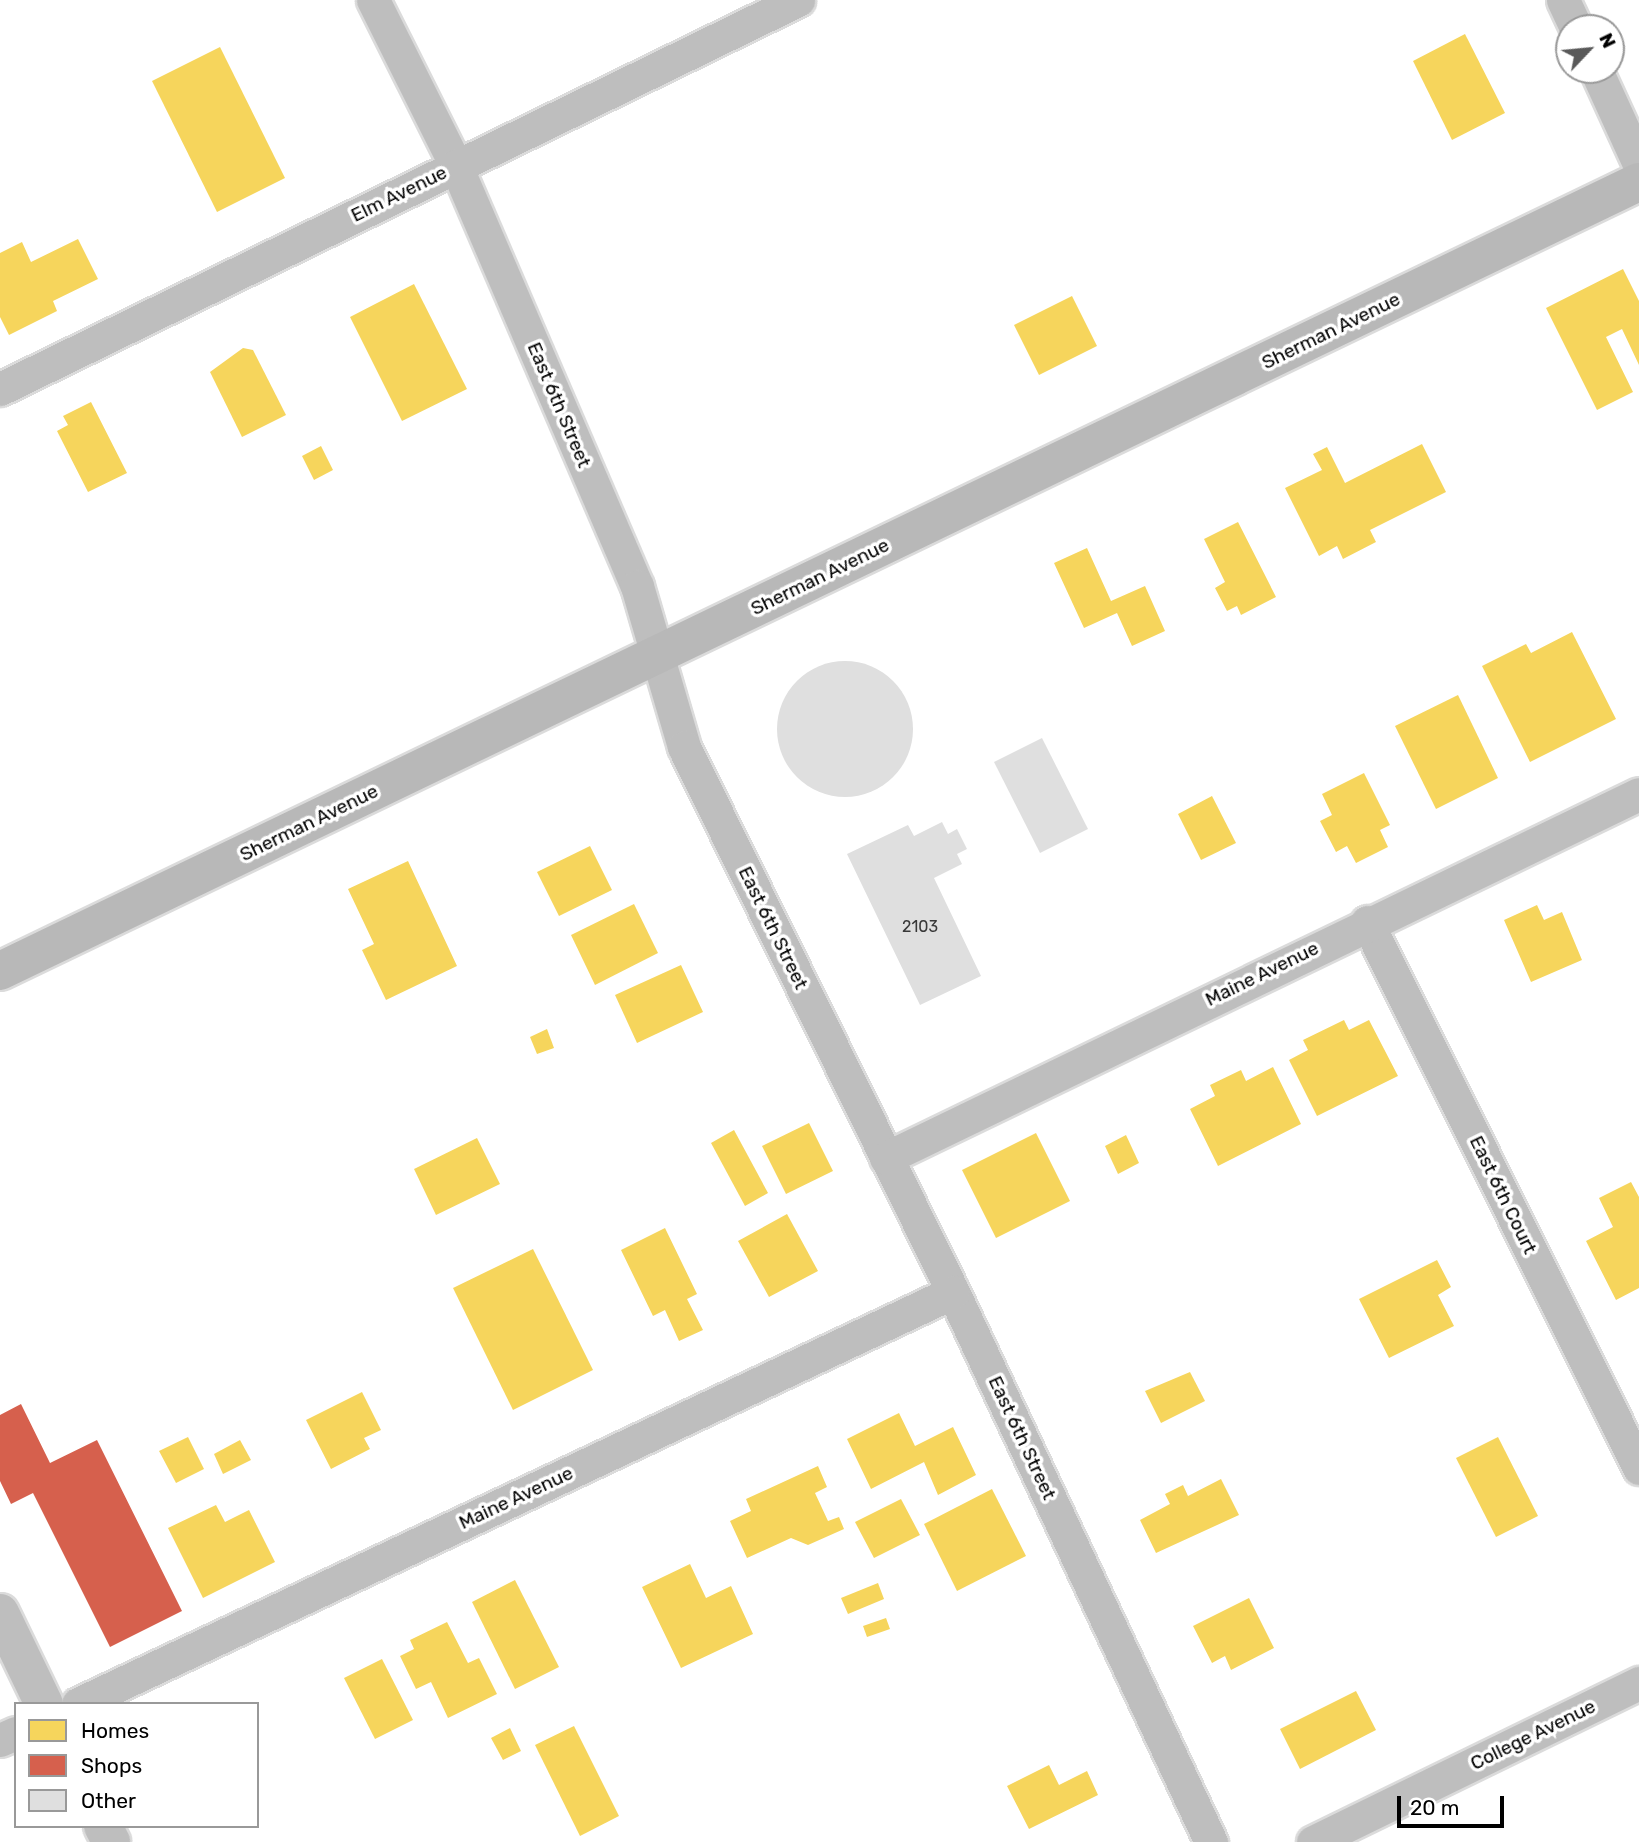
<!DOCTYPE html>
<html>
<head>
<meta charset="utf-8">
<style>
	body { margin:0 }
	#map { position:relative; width:1639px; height:1842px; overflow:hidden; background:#fff; font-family:Rubik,sans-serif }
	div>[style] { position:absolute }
	.homes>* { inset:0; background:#f6d55c }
	.shops>* { inset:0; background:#d6604d }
	.building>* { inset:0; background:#dfdfdf }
	.round { border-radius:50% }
	.roads { filter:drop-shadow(2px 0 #dbdbdb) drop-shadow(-2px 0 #dbdbdb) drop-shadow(0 2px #dbdbdb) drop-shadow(0 -2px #dbdbdb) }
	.street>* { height:33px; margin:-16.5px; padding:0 16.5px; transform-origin:16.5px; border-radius:16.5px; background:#bebebe }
	.secondary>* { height:38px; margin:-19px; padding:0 19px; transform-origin:19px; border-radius:19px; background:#b8b8b8 }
	.primary>* { height:38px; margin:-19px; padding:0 19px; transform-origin:19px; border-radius:19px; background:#bebebe }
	span { translate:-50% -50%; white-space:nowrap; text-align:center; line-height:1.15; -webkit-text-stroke:7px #fff; paint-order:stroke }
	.number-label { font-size:16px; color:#383838 }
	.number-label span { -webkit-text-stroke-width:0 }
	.street-label { font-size:19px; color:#000 }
	.legend { position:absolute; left:14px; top:1702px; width:245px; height:126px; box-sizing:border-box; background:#fff; border:2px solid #999; margin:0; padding:9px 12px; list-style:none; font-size:21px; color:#000 }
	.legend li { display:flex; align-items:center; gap:14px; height:35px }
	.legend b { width:35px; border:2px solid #999 }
	.north { position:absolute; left:1555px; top:14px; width:70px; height:70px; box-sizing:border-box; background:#fff; border:2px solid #999; border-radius:50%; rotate:64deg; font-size:19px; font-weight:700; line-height:28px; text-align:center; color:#000 }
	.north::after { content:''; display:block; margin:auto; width:24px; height:32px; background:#595959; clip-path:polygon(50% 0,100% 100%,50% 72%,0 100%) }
	.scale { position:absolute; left:1397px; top:1796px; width:107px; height:32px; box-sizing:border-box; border:4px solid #000; border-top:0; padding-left:9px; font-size:21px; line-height:24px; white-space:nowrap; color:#000; -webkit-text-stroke:5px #fff; paint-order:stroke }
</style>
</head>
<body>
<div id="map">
	<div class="homes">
		<i style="clip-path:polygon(1465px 34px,1505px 113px,1452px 140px,1413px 61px)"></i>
		<i style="clip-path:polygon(220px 47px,285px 178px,217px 212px,152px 81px)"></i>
		<i style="clip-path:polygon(78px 239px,98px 279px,53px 301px,57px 311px,9px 335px,0 317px,0 253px,22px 242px,31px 262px)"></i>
		<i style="clip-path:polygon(1623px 269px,1639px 301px,1639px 365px,1622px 329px,1606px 337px,1633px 392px,1597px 410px,1546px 308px)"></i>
		<i style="clip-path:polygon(414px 284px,467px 389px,402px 421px,350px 317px)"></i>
		<i style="clip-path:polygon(1072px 296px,1097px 346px,1039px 375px,1014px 325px)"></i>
		<i style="clip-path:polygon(243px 348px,253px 350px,286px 415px,242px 437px,210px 372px)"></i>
		<i style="clip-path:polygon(91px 402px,127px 473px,88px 492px,57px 431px,68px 425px,63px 416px)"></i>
		<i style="clip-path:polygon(1422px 444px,1446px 492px,1370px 530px,1376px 542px,1343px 559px,1337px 546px,1319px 556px,1285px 488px,1322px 470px,1313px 454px,1327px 447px,1345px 483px)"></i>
		<i style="clip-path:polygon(321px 446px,333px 470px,314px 480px,302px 456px)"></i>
		<i style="clip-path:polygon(1238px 522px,1276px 597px,1241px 615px,1237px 606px,1227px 611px,1215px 588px,1225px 582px,1204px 539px)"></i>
		<i style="clip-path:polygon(1087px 548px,1111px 601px,1145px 586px,1165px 631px,1132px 646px,1117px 613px,1084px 628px,1054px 563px)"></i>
		<i style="clip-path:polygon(1572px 632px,1616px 719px,1530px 762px,1482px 666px,1526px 644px,1531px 653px)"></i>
		<i style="clip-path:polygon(1458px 695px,1498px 778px,1436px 809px,1395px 726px)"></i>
		<i style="clip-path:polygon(1364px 773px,1390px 825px,1380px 830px,1388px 847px,1356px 863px,1347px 846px,1336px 852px,1320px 821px,1332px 815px,1322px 794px)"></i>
		<i style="clip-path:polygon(1212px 796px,1236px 843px,1201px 860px,1178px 814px)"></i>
		<i style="clip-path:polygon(590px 846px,612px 890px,559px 916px,537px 872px)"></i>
		<i style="clip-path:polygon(408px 861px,457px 966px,386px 1000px,362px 950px,374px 944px,348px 889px)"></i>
		<i style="clip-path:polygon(634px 904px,658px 953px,595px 985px,571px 935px)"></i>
		<i style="clip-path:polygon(1537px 905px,1544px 920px,1562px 912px,1582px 960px,1531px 982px,1504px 920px)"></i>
		<i style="clip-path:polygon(681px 965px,703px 1012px,637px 1043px,615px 995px)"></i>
		<i style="clip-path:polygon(1344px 1020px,1349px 1030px,1369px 1020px,1398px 1076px,1317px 1116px,1289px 1060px,1308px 1050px,1303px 1040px)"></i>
		<i style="clip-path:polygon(547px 1029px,554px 1048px,537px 1054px,530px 1037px)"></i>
		<i style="clip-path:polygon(1273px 1067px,1301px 1124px,1218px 1166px,1190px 1109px,1215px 1096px,1210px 1085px,1241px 1070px,1246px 1081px)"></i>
		<i style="clip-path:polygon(809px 1123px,833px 1171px,786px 1194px,762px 1146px)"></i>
		<i style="clip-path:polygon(734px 1130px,768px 1193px,745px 1206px,711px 1143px)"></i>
		<i style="clip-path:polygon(1036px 1133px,1070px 1201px,996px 1238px,962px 1170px)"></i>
		<i style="clip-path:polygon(1126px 1135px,1139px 1163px,1118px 1174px,1105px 1146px)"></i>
		<i style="clip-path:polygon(477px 1138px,500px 1184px,436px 1215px,414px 1169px)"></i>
		<i style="clip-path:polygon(1631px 1182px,1639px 1197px,1639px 1288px,1616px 1300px,1586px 1241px,1613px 1227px,1599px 1198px)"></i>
		<i style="clip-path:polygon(787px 1214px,818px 1271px,769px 1297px,738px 1241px)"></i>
		<i style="clip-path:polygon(665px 1228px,697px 1294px,687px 1299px,703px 1330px,679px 1341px,665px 1310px,653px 1316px,621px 1250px)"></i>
		<i style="clip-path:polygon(533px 1249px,593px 1370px,513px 1410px,453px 1288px)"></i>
		<i style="clip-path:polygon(1437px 1260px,1451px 1287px,1438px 1295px,1454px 1326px,1389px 1358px,1359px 1299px)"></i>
		<i style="clip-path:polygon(1190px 1372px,1205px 1401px,1161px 1423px,1145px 1391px)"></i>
		<i style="clip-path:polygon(362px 1392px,381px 1430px,364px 1438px,370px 1449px,331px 1469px,306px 1420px)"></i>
		<i style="clip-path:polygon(899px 1413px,915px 1446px,953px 1427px,976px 1475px,938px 1495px,924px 1462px,871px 1489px,847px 1439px)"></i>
		<i style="clip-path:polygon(188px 1437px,204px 1469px,176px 1483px,159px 1451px)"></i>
		<i style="clip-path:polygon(1498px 1437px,1538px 1516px,1496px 1537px,1456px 1458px)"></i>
		<i style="clip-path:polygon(240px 1440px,251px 1460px,223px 1474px,214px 1454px)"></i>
		<i style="clip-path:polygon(818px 1466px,827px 1487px,815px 1493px,828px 1521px,839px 1517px,844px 1529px,808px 1545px,791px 1538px,747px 1558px,730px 1521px,751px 1511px,746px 1499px)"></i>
		<i style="clip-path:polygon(1221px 1479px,1239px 1515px,1156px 1553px,1140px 1520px,1170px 1504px,1165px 1494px,1183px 1485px,1188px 1496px)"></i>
		<i style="clip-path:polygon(992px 1489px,1026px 1556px,957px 1591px,924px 1524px)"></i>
		<i style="clip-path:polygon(901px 1499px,920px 1535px,874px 1558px,855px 1522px)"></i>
		<i style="clip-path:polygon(216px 1505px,225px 1522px,249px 1510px,275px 1562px,203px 1598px,168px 1528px)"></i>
		<i style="clip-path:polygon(690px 1564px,706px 1598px,731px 1586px,753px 1634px,681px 1668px,642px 1587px)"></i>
		<i style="clip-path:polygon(515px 1580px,559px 1667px,515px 1689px,472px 1602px)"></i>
		<i style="clip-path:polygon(878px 1583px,884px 1599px,848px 1614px,841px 1598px)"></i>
		<i style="clip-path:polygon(1249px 1598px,1274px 1648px,1231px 1670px,1225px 1656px,1212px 1663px,1193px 1626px)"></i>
		<i style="clip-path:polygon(886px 1618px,890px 1629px,867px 1637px,863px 1626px)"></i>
		<i style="clip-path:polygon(447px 1622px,468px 1663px,479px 1658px,497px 1694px,448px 1718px,431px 1682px,416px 1689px,400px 1656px,414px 1649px,410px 1640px)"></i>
		<i style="clip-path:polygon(382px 1659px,413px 1720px,375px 1739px,344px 1678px)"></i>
		<i style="clip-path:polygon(1356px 1691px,1376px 1730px,1300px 1769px,1280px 1729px)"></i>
		<i style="clip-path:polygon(574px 1726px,619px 1816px,580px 1836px,535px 1745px)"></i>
		<i style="clip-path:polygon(510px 1728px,521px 1751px,503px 1760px,491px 1738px)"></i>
		<i style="clip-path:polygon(1049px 1765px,1059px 1785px,1087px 1771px,1098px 1795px,1029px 1829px,1007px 1786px)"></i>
	</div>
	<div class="shops">
		<i style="clip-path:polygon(21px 1404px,50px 1463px,97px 1440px,182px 1611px,110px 1647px,33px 1493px,11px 1504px,0 1481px,0 1415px)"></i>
	</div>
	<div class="building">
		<i class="round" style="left:777px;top:661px;width:136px;height:136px"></i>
		<i style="clip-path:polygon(1042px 738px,1088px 829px,1040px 853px,994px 762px)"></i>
		<i style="clip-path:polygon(942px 822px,948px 834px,957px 829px,967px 849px,957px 854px,962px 864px,934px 878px,981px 976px,920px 1005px,847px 854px,908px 825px,914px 836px)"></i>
	</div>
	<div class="roads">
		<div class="street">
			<i style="left:373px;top:0;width:186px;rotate:63.4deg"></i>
			<i style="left:456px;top:166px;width:457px;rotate:66.7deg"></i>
			<i style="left:637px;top:586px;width:168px;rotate:73.7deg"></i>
			<i style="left:684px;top:747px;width:608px;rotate:63.73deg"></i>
			<i style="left:953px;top:1292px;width:608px;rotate:64.87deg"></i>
			<i style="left:1563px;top:0;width:31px;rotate:65deg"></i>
			<i style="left:1596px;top:70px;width:103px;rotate:65.4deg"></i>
			<i style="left:0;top:389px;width:888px;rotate:-25.99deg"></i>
			<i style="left:1367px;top:922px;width:610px;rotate:63.52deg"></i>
			<i style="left:886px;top:1158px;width:836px;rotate:-25.8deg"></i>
			<i style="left:78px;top:1704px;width:967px;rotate:-25.21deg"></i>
			<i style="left:0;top:1740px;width:17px;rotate:-24deg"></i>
			<i style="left:1313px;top:1842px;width:363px;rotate:-26deg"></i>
		</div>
		<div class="secondary">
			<i style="left:0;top:971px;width:1819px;rotate:-25.71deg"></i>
		</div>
		<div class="primary">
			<i style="left:0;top:1613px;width:101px;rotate:64.2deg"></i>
			<i style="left:103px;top:1826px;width:18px;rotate:63deg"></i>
		</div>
	</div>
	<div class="number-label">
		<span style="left:920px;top:927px">2103</span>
	</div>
	<div class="street-label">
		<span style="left:399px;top:194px;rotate:-26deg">Elm Avenue</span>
		<span style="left:1331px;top:331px;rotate:-26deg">Sherman Avenue</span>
		<span style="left:559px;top:405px;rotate:67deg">East 6th Street</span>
		<span style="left:820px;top:577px;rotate:-26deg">Sherman Avenue</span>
		<span style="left:309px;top:823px;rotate:-26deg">Sherman Avenue</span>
		<span style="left:773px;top:928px;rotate:64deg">East 6th Street</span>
		<span style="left:1262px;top:974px;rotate:-26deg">Maine Avenue</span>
		<span style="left:1503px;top:1195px;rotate:64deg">East 6th Court</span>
		<span style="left:1022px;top:1438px;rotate:65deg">East 6th Street</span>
		<span style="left:516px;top:1498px;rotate:-25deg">Maine Avenue</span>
		<span style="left:1533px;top:1735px;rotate:-26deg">College Avenue</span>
	</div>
	<ul class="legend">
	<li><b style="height:19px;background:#f6d55c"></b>Homes</li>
	<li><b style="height:19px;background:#d6604d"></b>Shops</li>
	<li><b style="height:19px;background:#dfdfdf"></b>Other</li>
	</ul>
	<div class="north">N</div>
	<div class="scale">20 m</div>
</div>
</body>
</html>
